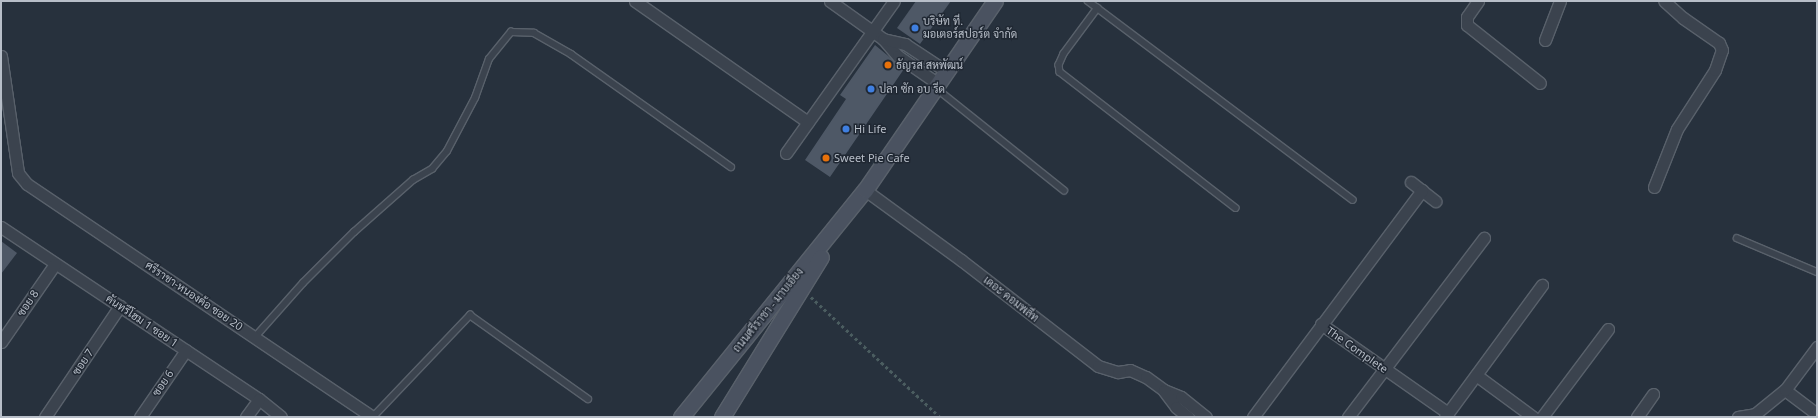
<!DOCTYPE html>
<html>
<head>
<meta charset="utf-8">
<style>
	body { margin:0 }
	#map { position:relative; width:1818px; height:418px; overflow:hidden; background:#27313d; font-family:"Noto Sans",Sarabun,sans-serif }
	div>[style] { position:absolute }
	.building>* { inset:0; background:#4e5866 }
	.path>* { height:2.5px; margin-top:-1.25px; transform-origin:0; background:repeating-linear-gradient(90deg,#4b5d60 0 3px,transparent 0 6px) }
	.roads { filter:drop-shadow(1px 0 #59616b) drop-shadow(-1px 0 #59616b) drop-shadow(0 1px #59616b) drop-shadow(0 -1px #59616b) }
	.lane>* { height:5.5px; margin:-2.75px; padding:0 2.75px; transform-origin:2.75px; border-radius:2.75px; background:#3b434e }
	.street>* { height:11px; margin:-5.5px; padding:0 5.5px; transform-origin:5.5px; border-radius:5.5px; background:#3b434e }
	.secondary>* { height:15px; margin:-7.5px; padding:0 7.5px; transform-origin:7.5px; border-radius:7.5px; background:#4a5260 }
	.dots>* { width:11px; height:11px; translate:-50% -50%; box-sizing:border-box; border:2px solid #202833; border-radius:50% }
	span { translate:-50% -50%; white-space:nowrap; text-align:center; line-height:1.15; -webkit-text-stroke:3px #202833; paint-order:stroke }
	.poi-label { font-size:11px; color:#b7bec8 }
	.left { translate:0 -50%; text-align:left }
	.street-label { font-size:11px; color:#b7bec8 }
	.frame { position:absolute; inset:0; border:2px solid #b7bec8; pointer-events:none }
</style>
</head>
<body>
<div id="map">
	<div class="building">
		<i style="clip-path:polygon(916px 1px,951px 1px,920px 44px,897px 28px)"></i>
		<i style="clip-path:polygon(875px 45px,904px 69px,830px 177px,805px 160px,846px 99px,840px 95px)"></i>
		<i style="clip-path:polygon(1px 241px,17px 253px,1px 274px)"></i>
	</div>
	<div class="path">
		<i style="left:811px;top:297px;width:176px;rotate:42.9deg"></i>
	</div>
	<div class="roads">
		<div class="lane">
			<i style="left:1088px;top:1px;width:331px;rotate:36.9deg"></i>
			<i style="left:1098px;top:8px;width:57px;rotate:126.5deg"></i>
			<i style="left:1064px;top:54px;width:12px;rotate:114deg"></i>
			<i style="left:1059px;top:65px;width:7px;rotate:82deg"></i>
			<i style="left:1060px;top:72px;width:222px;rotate:37.7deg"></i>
			<i style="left:936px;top:88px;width:164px;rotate:38.6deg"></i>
			<i style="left:1737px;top:238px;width:87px;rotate:23deg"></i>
			<i style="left:255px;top:337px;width:72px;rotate:-48.4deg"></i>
			<i style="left:303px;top:283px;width:72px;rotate:-45deg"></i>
			<i style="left:354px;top:232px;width:79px;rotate:-41.4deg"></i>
			<i style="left:413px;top:180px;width:22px;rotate:-30deg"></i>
			<i style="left:432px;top:169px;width:23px;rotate:-50deg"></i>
			<i style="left:447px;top:151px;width:60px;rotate:-62.2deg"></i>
			<i style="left:475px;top:98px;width:41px;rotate:-70.3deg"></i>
			<i style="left:489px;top:59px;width:35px;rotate:-51deg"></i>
			<i style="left:511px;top:32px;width:23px;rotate:2deg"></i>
			<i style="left:534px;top:33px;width:43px;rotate:29.6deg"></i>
			<i style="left:571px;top:54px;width:196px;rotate:35.2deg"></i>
			<i style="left:373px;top:417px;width:141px;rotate:-46.4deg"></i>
			<i style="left:470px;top:315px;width:145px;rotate:35.4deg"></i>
		</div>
		<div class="street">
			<i style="left:635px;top:1px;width:211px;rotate:35deg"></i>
			<i style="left:830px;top:1px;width:65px;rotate:35.6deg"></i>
			<i style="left:883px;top:39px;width:23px;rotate:49deg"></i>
			<i style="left:898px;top:56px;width:47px;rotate:34.7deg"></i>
			<i style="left:1478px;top:1px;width:19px;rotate:125deg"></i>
			<i style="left:1467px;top:17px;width:8px;rotate:90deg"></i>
			<i style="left:1467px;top:25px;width:93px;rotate:38.5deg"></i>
			<i style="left:883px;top:39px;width:23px;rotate:13deg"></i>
			<i style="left:905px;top:44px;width:49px;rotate:33.4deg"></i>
			<i style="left:1545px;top:40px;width:42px;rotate:-69deg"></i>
			<i style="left:1px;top:56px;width:118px;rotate:81.7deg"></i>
			<i style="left:18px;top:173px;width:14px;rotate:51deg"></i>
			<i style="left:27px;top:184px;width:416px;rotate:34deg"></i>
			<i style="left:786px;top:153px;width:186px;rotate:-54.6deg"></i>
			<i style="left:1411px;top:182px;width:31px;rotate:38deg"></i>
			<i style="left:1654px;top:187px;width:62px;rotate:-68.4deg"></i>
			<i style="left:1677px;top:129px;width:70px;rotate:-57.2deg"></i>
			<i style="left:1715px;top:70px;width:21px;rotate:-71deg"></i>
			<i style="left:1722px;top:50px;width:8px;rotate:-113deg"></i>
			<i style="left:1719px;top:43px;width:44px;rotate:-145.2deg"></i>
			<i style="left:1683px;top:18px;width:25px;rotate:-138deg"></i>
			<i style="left:865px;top:190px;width:119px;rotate:36.1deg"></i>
			<i style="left:961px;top:260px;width:173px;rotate:37.7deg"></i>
			<i style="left:1098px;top:366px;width:21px;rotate:17deg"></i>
			<i style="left:1118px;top:372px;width:12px;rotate:-9deg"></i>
			<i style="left:1130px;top:370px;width:17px;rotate:24deg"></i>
			<i style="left:1146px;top:377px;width:22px;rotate:36deg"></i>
			<i style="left:1164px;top:390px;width:18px;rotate:22deg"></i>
			<i style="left:1181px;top:397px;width:32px;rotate:39deg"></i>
			<i style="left:1px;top:227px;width:310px;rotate:33.7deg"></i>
			<i style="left:259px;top:399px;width:28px;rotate:39deg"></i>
			<i style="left:1321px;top:324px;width:155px;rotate:35deg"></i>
			<i style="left:1px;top:342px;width:95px;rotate:-55.3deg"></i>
			<i style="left:1476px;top:375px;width:71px;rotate:36.4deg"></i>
			<i style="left:1785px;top:390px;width:40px;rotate:37deg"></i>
			<i style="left:1164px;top:391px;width:20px;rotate:53deg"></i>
			<i style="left:1176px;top:407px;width:16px;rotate:40deg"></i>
			<i style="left:45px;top:417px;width:134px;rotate:-56deg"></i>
			<i style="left:140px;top:417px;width:81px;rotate:-55.5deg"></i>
			<i style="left:246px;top:417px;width:22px;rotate:-54deg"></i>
			<i style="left:1253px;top:417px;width:283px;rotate:-53.3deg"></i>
			<i style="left:1348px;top:417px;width:225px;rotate:-52.8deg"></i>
			<i style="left:1445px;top:417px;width:164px;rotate:-53.7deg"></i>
			<i style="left:1542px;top:417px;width:110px;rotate:-53.1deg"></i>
			<i style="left:1637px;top:417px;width:28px;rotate:-55deg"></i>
			<i style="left:1738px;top:417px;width:17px;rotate:-10deg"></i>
			<i style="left:1755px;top:414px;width:38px;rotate:-39deg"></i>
			<i style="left:1785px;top:390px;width:54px;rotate:-53.3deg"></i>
		</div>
		<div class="secondary">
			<i style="left:681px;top:417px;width:292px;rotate:-51deg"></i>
			<i style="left:865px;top:190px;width:229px;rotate:-55.5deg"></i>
			<i style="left:722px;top:417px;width:188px;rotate:-58.3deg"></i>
		</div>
	</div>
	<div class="dots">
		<i style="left:915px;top:28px;background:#3f7fe0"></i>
		<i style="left:888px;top:65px;background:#e8710a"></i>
		<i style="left:871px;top:89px;background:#3f7fe0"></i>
		<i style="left:846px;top:129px;background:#3f7fe0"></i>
		<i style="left:826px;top:158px;background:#e8710a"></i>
	</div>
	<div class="poi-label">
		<span class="left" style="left:923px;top:28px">บริษัท ที.<br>มอเตอร์สปอร์ต จำกัด</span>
		<span class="left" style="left:896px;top:65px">ธัญรส สหพัฒน์</span>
		<span class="left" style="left:879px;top:89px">ปลา ซัก อบ รีด</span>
		<span class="left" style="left:854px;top:129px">Hi Life</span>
		<span class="left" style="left:834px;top:158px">Sweet Pie Cafe</span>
	</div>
	<div class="street-label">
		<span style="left:194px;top:296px;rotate:34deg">ศรีราชา-หนองค้อ ซอย 20</span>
		<span style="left:1011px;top:299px;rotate:38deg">เดอะ คอมพลีท</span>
		<span style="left:28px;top:303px;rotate:-56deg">ซอย 8</span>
		<span style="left:768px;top:310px;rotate:-51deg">ถนนศรีราชา - มาบเอียง</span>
		<span style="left:142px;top:321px;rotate:34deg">คันทรีโฮม 1 ซอย 1</span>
		<span style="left:1357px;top:350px;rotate:35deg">The Complete</span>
		<span style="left:83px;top:362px;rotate:-56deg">ซอย 7</span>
		<span style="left:163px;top:383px;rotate:-56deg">ซอย 6</span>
	</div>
	<div class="frame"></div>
</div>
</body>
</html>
